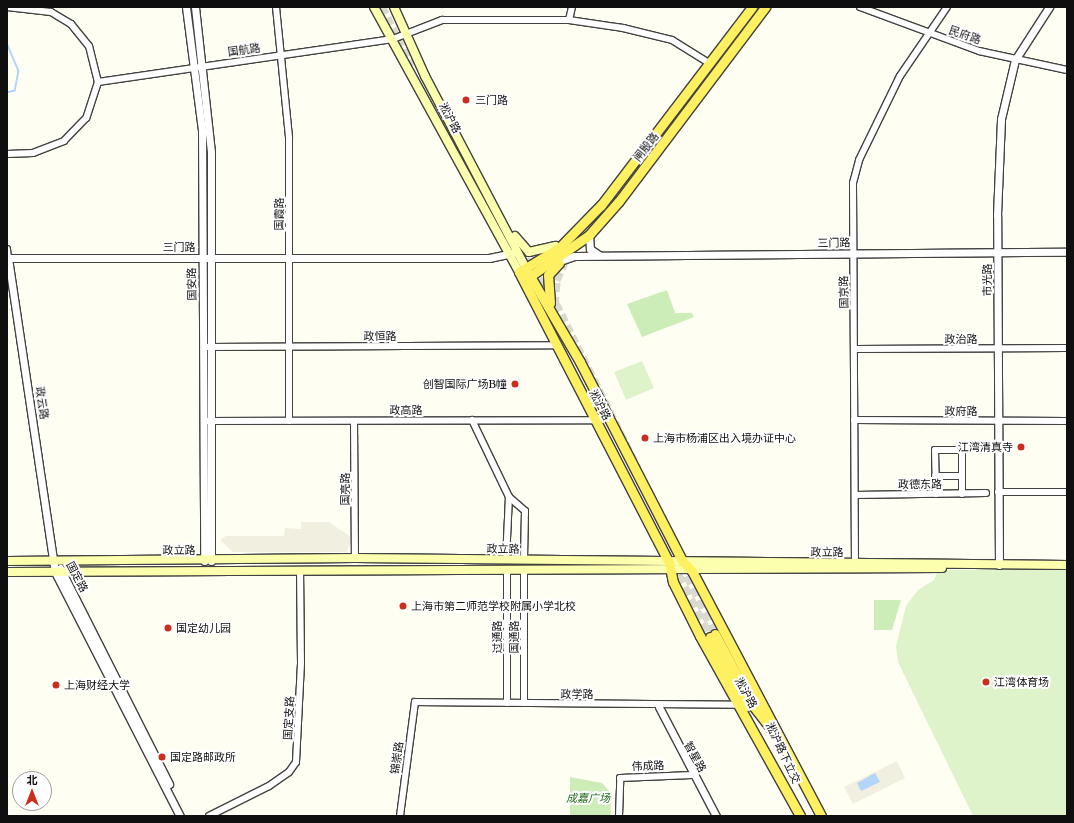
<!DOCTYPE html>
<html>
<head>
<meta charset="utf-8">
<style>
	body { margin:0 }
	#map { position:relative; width:1074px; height:823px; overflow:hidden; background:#fffef2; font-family:Merriweather,"Noto Sans SC",serif }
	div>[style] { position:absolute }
	.green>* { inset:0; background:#ccedb8 }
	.pitch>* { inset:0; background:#dff3cb }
	.plaza>* { inset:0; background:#f1efdf }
	.water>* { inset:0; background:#b3d5fa }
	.stream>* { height:1.5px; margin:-0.75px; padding:0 0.75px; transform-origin:0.75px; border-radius:0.75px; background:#b3d5fa }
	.secondary-tunnel>* { height:8px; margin-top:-4px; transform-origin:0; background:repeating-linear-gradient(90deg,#dbdad0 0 8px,transparent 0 12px) }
	.primary-tunnel>* { height:9px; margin-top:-4.5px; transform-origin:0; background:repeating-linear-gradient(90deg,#dbdad0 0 9px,transparent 0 13.5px) }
	.roads { filter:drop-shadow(1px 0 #424242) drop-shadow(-1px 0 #424242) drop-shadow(0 1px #424242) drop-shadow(0 -1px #424242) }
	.minor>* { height:6px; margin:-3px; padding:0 3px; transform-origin:3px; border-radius:3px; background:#fff }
	.tertiary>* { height:7px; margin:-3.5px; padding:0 3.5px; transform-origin:3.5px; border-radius:3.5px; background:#fff }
	.secondary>* { height:8px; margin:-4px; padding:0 4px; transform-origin:4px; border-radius:4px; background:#fcffad }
	.primary>* { height:9px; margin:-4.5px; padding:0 4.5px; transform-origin:4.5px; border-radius:4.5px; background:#fff062 }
	.dots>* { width:11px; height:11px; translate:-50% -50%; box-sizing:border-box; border:2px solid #fff; border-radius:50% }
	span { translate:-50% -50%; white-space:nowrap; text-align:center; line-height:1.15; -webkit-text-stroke:4px #fff; paint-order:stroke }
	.street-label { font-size:11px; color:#0f0f0f }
	.poi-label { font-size:11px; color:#0f0f0f }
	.left { translate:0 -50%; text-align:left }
	.right { translate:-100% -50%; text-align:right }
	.park-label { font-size:11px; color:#206d1a; font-style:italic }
	.frame { position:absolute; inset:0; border:8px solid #0f0f0f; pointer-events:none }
	.north { position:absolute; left:12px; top:771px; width:40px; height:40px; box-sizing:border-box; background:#fff; border:1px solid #9f9f9f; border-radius:50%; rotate:0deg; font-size:11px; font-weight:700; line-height:16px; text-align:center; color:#0f0f0f }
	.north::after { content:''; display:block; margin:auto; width:14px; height:18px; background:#ca2e1d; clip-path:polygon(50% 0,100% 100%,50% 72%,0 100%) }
</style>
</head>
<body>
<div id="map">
	<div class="green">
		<i style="clip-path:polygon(667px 290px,675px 313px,692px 313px,694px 317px,642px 337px,627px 304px)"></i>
		<i style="clip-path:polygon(874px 600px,901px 600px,892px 630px,874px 630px)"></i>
		<i style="clip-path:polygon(570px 777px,602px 783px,610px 792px,611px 816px,570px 816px)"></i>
	</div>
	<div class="pitch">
		<i style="clip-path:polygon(642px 361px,654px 388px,626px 400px,614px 372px)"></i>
		<i style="clip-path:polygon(1067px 569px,1067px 816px,973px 816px,898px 662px,896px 646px,906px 606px,918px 590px,934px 580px,938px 570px)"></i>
	</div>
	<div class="plaza">
		<i style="clip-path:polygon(301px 522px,329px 522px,351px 537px,351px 543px,346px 552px,233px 552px,220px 540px,226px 536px,284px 536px,285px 528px,301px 529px)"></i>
		<i style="clip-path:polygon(897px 761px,905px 778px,853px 804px,844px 787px)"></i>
	</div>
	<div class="water">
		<i style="clip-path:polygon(875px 773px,880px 782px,861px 791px,857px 783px)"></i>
	</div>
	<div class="stream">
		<i style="left:7px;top:43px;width:30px;rotate:67deg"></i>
		<i style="left:19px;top:71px;width:20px;rotate:101deg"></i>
		<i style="left:15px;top:91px;width:8px;rotate:166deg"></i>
	</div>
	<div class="secondary-tunnel">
		<i style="left:382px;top:7px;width:66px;rotate:63.8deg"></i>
		<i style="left:519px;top:249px;width:66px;rotate:56.1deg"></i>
		<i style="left:556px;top:304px;width:184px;rotate:63.6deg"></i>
	</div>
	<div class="primary-tunnel">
		<i style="left:570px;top:247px;width:38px;rotate:-51deg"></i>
		<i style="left:554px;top:305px;width:25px;rotate:-85deg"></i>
		<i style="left:556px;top:280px;width:24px;rotate:-66deg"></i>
		<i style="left:548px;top:307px;width:29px;rotate:78deg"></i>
		<i style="left:672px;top:563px;width:83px;rotate:62.8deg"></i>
		<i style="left:682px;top:563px;width:78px;rotate:65.1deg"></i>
	</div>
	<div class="roads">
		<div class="minor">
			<i style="left:7px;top:7px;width:44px;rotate:6.5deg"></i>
			<i style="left:51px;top:12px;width:23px;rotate:31deg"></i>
			<i style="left:71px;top:24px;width:28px;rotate:51deg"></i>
			<i style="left:89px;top:46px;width:37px;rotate:76deg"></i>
			<i style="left:98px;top:82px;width:38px;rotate:108deg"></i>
			<i style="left:86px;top:118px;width:32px;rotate:134deg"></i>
			<i style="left:64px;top:141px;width:33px;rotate:159deg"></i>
			<i style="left:33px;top:153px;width:26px;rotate:178deg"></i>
			<i style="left:276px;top:7px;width:132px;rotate:84.3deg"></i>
			<i style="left:289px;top:138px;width:283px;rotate:90deg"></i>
			<i style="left:860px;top:7px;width:127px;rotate:20.3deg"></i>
			<i style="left:979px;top:51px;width:90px;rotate:12.2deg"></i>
			<i style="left:569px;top:20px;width:13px;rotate:-77deg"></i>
			<i style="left:98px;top:82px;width:298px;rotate:-8.3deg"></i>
			<i style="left:393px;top:39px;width:53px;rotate:-21.2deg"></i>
			<i style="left:442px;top:20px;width:127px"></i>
			<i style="left:569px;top:20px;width:55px;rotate:8.4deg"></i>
			<i style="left:623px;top:28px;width:50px;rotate:13.8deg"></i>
			<i style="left:672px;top:40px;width:44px;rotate:31.9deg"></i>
			<i style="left:7px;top:249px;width:9px;rotate:84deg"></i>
			<i style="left:207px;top:347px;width:349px;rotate:-0.3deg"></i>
			<i style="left:855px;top:349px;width:212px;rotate:-0.3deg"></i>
			<i style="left:472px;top:420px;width:85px;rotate:64.3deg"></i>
			<i style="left:509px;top:497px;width:21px;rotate:41deg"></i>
			<i style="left:525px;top:511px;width:49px;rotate:91.2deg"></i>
			<i style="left:854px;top:420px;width:213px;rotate:0.3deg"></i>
			<i style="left:204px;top:421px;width:391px;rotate:-0.1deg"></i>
			<i style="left:595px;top:420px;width:14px;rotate:-25deg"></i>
			<i style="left:354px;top:421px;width:137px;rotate:89.6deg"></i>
			<i style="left:935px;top:476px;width:27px"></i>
			<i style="left:998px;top:492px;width:69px"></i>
			<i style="left:936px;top:494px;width:44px;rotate:-91.3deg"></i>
			<i style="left:935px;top:450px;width:27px"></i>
			<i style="left:962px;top:450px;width:44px;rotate:90deg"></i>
			<i style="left:855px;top:495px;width:131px;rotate:-0.9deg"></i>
			<i style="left:506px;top:560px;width:63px;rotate:-87.3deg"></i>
			<i style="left:855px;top:567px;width:384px;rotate:-90.3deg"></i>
			<i style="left:853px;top:183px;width:24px;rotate:-75deg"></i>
			<i style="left:859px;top:160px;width:93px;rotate:-64deg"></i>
			<i style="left:900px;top:76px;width:83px;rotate:-55.7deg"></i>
			<i style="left:507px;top:703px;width:132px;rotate:-90deg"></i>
			<i style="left:524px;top:703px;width:132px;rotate:-90deg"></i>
			<i style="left:209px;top:816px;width:67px;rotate:-26.6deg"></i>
			<i style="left:269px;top:786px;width:24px;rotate:-35deg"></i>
			<i style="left:289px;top:772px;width:12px;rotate:-55deg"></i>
			<i style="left:296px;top:762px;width:99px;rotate:-87.1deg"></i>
			<i style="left:301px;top:663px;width:91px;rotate:-90.6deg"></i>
			<i style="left:400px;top:816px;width:115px;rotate:-82.5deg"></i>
			<i style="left:415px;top:702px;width:324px;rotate:0.5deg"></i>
			<i style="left:619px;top:816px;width:38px;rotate:-88deg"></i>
			<i style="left:620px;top:778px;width:72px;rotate:-2.4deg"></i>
		</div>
		<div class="tertiary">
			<i style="left:186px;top:7px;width:124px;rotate:82.6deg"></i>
			<i style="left:202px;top:130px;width:431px;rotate:89.7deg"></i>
			<i style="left:195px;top:7px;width:146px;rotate:83.7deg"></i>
			<i style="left:211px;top:152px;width:409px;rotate:90deg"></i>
			<i style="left:589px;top:235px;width:14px;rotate:86deg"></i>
			<i style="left:590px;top:249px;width:11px;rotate:34deg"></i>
			<i style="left:7px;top:258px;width:482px"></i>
			<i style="left:489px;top:258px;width:25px;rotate:-12deg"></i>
			<i style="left:8px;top:258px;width:317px;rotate:81.5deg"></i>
			<i style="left:55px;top:572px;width:274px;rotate:62.9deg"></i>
			<i style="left:554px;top:263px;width:21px;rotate:-19deg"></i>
			<i style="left:574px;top:256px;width:493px;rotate:-0.5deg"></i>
			<i style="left:999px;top:565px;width:350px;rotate:-90.3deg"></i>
			<i style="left:997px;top:215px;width:96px;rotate:-87.6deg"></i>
			<i style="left:1001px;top:119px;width:61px;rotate:-76.7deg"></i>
			<i style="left:1015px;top:60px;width:63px;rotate:-57.3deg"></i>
			<i style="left:60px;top:568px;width:242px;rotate:63.2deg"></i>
			<i style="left:659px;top:707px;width:123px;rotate:62.4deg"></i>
		</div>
		<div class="secondary">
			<i style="left:374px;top:7px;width:302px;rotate:61.3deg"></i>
			<i style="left:394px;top:7px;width:76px;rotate:65.8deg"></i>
			<i style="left:425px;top:76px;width:221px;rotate:62.3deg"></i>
			<i style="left:515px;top:236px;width:21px;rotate:49deg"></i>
			<i style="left:529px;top:252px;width:27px;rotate:-13deg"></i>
			<i style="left:7px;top:561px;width:348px;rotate:-0.5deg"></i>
			<i style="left:355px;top:558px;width:712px;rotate:0.56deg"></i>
			<i style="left:7px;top:572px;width:935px;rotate:-0.25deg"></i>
		</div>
		<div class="primary">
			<i style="left:752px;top:7px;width:249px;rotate:127.3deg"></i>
			<i style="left:601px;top:205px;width:59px;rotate:134.3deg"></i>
			<i style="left:560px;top:247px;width:48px;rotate:148.6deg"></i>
			<i style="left:519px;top:272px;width:326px;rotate:62.7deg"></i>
			<i style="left:669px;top:562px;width:20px;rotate:79deg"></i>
			<i style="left:673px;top:582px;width:60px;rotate:63.4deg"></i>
			<i style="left:700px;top:636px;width:206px;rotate:60.9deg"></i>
			<i style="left:530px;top:276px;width:99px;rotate:59.8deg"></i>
			<i style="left:580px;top:362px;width:225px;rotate:62.8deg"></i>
			<i style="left:683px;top:562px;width:13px;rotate:45deg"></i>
			<i style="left:692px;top:571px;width:277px;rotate:62.2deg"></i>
			<i style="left:526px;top:279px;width:77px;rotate:-34.9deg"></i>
			<i style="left:589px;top:235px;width:45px;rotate:-48.6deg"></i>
			<i style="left:619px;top:201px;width:243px;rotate:-53deg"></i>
			<i style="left:550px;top:303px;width:28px;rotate:-94deg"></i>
			<i style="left:548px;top:275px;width:16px;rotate:-47deg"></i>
			<i style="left:715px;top:634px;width:83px;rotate:61.9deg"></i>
			<i style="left:754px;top:707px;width:33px;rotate:52deg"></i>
			<i style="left:710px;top:637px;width:78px;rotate:62.4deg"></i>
		</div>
	</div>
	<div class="dots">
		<i style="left:466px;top:100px;background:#ca2e1d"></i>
		<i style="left:515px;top:384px;background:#ca2e1d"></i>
		<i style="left:645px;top:438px;background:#ca2e1d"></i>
		<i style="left:1021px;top:447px;background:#ca2e1d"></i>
		<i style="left:403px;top:606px;background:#ca2e1d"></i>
		<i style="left:168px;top:628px;background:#ca2e1d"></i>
		<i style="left:986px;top:682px;background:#ca2e1d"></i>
		<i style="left:56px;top:685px;background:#ca2e1d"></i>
		<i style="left:162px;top:757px;background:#ca2e1d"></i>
	</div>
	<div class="street-label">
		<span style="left:965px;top:35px;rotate:19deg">民府路</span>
		<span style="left:244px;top:50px;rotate:-8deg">国航路</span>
		<span style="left:450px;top:118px;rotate:62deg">淞沪路</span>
		<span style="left:646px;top:147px;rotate:-52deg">闸殷路</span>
		<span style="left:279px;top:214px;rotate:-90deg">国霞路</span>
		<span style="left:834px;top:243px;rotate:-1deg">三门路</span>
		<span style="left:179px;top:247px">三门路</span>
		<span style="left:987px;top:280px;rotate:-90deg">市光路</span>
		<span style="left:192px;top:284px;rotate:-91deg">国安路</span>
		<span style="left:844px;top:292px;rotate:-91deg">国京路</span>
		<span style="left:380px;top:336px">政恒路</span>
		<span style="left:961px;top:339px">政治路</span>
		<span style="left:42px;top:403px;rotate:81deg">政云路</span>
		<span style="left:600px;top:405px;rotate:62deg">淞沪路</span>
		<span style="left:406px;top:410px">政高路</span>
		<span style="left:961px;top:411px">政府路</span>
		<span style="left:920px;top:484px">政德东路</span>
		<span style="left:345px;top:489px;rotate:-90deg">国亮路</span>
		<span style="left:503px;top:549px;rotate:1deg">政立路</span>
		<span style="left:179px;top:550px">政立路</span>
		<span style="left:827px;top:552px">政立路</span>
		<span style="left:77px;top:577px;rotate:62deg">国定路</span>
		<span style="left:497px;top:637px;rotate:-90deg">过通路</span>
		<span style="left:514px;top:637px;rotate:-90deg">国通路</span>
		<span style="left:746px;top:693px;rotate:61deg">淞沪路</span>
		<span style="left:577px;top:694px">政学路</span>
		<span style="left:289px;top:718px;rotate:-87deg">国定支路</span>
		<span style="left:783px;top:753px;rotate:65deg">淞沪路下立交</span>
		<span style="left:695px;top:757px;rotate:61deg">智星路</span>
		<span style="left:397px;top:758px;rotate:-82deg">锦崇路</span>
		<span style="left:648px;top:766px;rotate:-2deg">伟成路</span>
	</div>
	<div class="poi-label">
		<span class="left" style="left:475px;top:100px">三门路</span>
		<span class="right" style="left:507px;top:384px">创智国际广场B幢</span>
		<span class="left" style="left:653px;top:438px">上海市杨浦区出入境办证中心</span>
		<span class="right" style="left:1013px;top:447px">江湾清真寺</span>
		<span class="left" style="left:411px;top:606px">上海市第二师范学校附属小学北校</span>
		<span class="left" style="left:176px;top:628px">国定幼儿园</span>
		<span class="left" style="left:994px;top:682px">江湾体育场</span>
		<span class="left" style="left:64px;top:685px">上海财经大学</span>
		<span class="left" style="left:170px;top:757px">国定路邮政所</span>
	</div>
	<div class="park-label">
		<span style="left:588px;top:798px">成嘉广场</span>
	</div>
	<div class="frame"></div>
	<div class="north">北</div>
</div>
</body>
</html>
